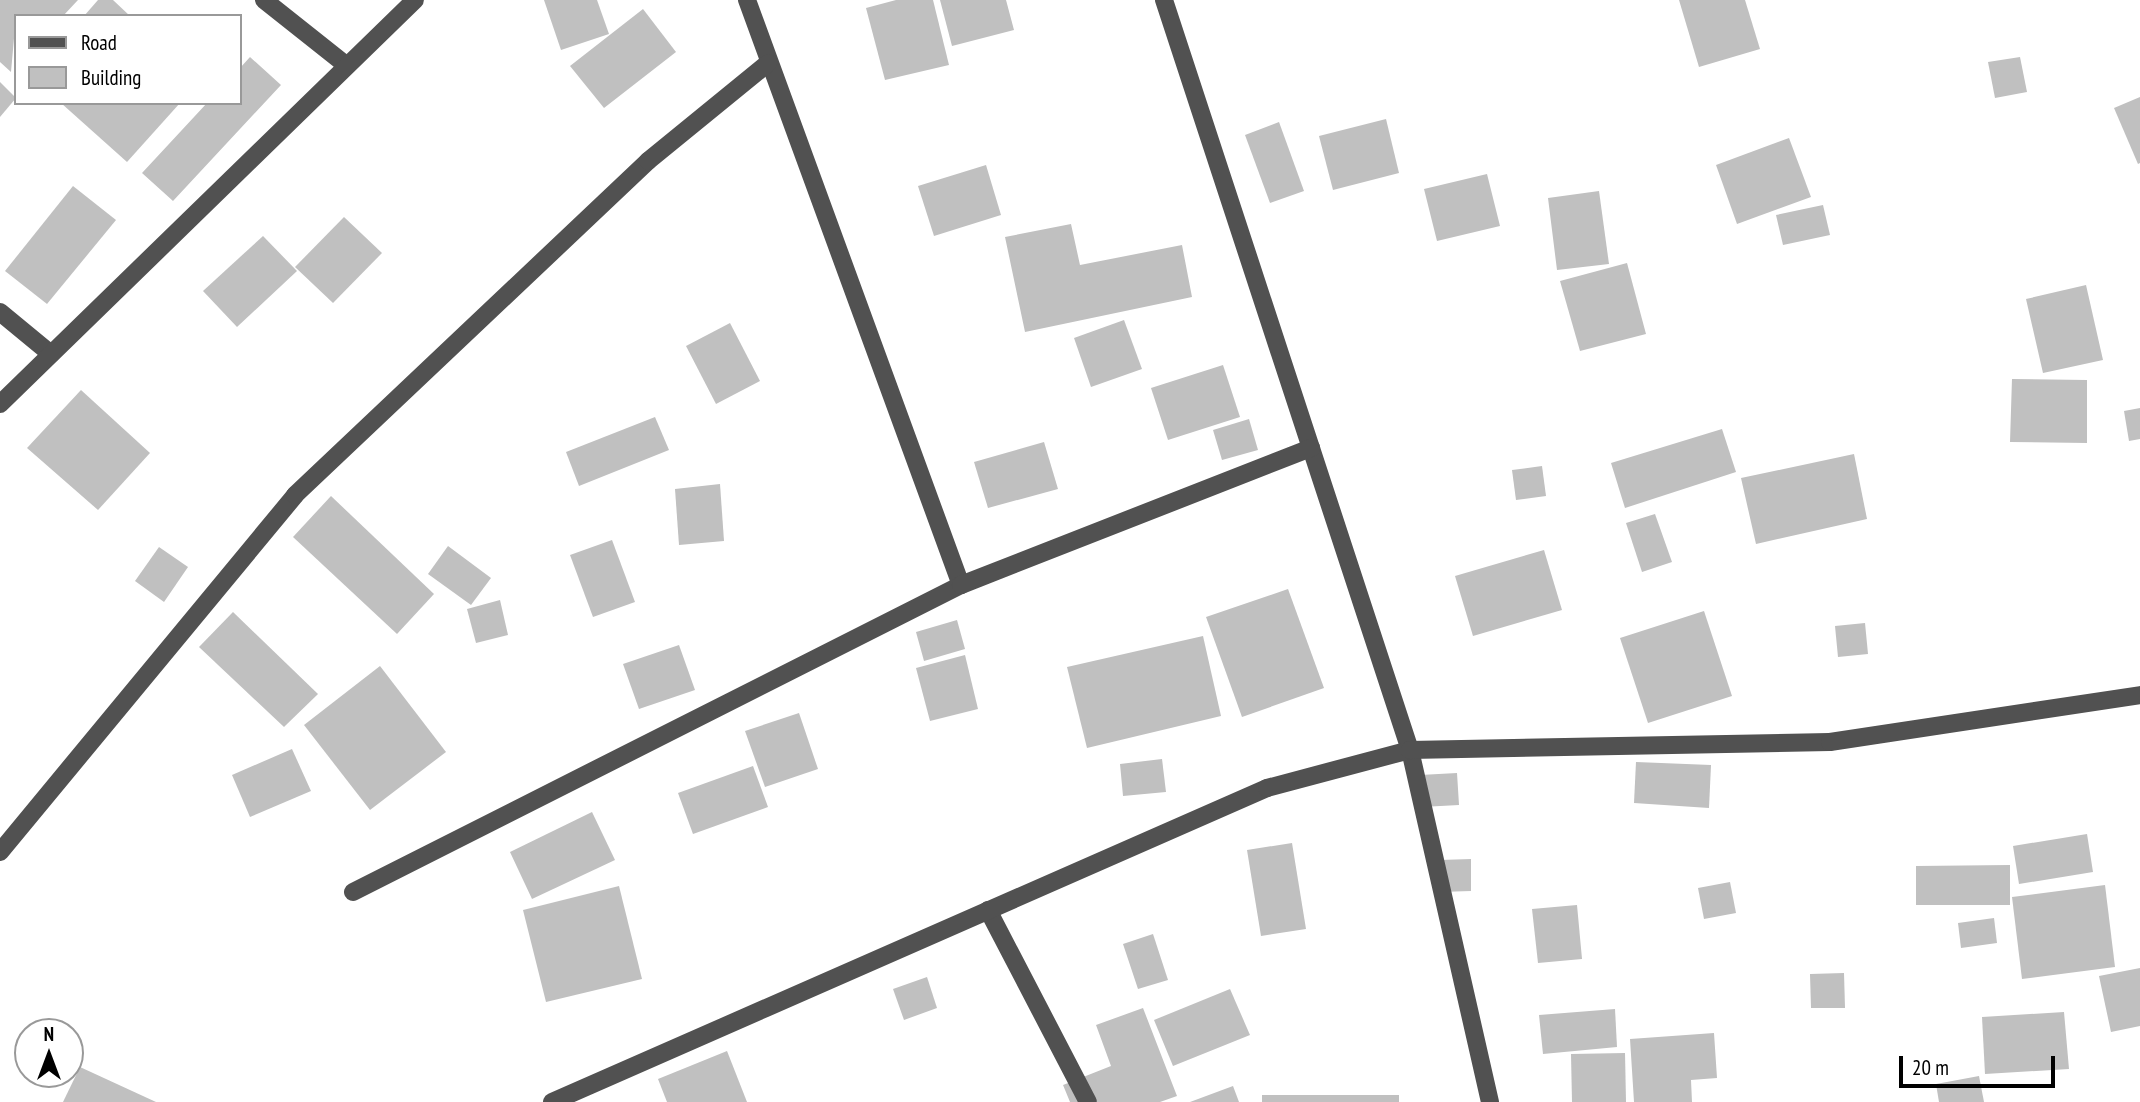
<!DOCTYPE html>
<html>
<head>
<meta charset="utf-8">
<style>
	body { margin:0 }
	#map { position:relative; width:2140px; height:1102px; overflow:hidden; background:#fff; font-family:"PT Sans Narrow",sans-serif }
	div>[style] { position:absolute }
	.building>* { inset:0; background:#c0c0c0 }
	.minor>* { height:18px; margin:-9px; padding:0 9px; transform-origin:9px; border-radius:9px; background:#515151 }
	span { translate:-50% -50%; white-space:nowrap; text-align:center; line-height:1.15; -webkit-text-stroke:5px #fff; paint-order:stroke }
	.legend { position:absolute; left:14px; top:14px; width:228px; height:91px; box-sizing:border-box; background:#fff; border:2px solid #999; margin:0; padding:9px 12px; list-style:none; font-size:21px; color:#000 }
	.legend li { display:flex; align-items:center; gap:14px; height:35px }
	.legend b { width:35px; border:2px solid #999 }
	.north { position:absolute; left:14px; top:1018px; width:70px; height:70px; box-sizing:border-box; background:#fff; border:2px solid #999; border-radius:50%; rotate:0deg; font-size:19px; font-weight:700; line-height:28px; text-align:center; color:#000 }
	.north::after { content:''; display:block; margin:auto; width:24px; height:32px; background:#000; clip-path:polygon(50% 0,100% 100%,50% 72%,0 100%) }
	.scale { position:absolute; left:1899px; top:1056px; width:156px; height:32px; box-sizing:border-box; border:4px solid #000; border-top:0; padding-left:9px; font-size:21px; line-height:24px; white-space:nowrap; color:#000; -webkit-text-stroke:5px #fff; paint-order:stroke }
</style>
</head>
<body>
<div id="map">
	<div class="building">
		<i style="clip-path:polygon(0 0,78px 0,63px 16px,16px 16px,11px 72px,0 62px)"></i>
		<i style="clip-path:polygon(98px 0,113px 0,130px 16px,84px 16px)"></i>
		<i style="clip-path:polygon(544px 0,597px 0,609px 34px,561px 50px)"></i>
		<i style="clip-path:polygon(896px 0,933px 0,949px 65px,885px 80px,866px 8px)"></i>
		<i style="clip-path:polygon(940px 0,1006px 0,1014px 30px,952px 46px)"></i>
		<i style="clip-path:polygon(1679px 0,1745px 0,1760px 49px,1699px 67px)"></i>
		<i style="clip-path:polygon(643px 9px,676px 52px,604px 108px,570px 66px)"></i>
		<i style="clip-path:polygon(250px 57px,281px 85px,173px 201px,142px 173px,207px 103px,240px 103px,240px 68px)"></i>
		<i style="clip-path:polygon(2020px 57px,2027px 92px,1995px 98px,1988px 62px)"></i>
		<i style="clip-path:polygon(0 82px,16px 98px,0 117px)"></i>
		<i style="clip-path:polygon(2140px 97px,2140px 163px,2138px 164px,2114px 108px)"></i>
		<i style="clip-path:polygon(61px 103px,180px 103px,127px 162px)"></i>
		<i style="clip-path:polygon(1386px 119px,1399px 173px,1333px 190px,1319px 136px)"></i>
		<i style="clip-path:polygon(1279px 122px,1304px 191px,1270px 203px,1245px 135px)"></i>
		<i style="clip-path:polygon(1789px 138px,1811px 197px,1737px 224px,1716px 165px)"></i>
		<i style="clip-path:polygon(986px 165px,1001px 215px,934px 236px,918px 186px)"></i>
		<i style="clip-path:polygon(1487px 174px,1500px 226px,1437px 241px,1424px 189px)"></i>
		<i style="clip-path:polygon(73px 186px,116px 220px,47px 304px,5px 271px)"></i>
		<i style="clip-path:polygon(1599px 191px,1609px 264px,1557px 270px,1548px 198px)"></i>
		<i style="clip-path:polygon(1823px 205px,1830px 235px,1783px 245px,1776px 215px)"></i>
		<i style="clip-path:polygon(344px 217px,382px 253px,333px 303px,295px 267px)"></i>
		<i style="clip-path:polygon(1071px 224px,1080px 265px,1182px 245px,1192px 297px,1025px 332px,1005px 237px)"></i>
		<i style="clip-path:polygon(263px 236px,297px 271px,237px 327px,203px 291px)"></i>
		<i style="clip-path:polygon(1627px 263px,1646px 334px,1580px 351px,1560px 281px)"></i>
		<i style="clip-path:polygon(2086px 285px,2103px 360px,2043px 373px,2026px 299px)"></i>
		<i style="clip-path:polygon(1124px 320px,1142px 369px,1091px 387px,1074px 338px)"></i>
		<i style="clip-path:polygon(730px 323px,760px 381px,716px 404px,686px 346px)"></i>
		<i style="clip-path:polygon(1223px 365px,1240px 417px,1168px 440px,1151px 388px)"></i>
		<i style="clip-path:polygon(2012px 379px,2087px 380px,2087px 443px,2010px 442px)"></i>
		<i style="clip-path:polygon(81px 390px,150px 453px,98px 510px,27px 448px)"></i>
		<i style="clip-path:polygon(2140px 408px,2140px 439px,2129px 441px,2124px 411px)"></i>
		<i style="clip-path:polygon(655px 417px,669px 450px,579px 486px,566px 452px)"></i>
		<i style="clip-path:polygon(1249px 419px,1258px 450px,1222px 460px,1213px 430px)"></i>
		<i style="clip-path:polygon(1722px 429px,1736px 472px,1625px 508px,1611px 463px)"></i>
		<i style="clip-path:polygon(1044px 442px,1058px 489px,988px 508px,974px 462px)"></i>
		<i style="clip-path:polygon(1854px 454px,1867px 519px,1756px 544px,1741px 478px)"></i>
		<i style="clip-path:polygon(1542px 466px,1546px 496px,1516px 500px,1512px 470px)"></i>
		<i style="clip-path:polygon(720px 484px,724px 541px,679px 545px,675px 489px)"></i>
		<i style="clip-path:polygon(331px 496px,434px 594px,397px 634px,293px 537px)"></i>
		<i style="clip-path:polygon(1655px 514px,1672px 562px,1642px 572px,1626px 523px)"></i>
		<i style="clip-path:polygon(612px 540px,635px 602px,593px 617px,570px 555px)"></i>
		<i style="clip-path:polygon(448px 546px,491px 578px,471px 605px,428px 574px)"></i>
		<i style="clip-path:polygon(159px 547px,188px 567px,164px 602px,135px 581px)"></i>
		<i style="clip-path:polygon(1544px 550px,1562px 610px,1473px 636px,1455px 576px)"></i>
		<i style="clip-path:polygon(1288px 589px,1324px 688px,1242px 717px,1206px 617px)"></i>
		<i style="clip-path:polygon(500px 600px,508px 635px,476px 643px,467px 609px)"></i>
		<i style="clip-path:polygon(1704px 611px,1732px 696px,1648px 723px,1620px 638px)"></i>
		<i style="clip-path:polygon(233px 612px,318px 694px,284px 727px,199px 647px)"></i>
		<i style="clip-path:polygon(957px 620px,965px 649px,924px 661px,916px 632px)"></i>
		<i style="clip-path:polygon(1865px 623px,1868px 654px,1838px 657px,1835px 626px)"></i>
		<i style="clip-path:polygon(1203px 636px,1221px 716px,1087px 748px,1067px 667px)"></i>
		<i style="clip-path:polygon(679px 645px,695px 690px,639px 709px,623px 664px)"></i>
		<i style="clip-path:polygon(965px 655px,978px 709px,930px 721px,916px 668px)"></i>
		<i style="clip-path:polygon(380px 666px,446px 752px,370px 810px,304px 725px)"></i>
		<i style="clip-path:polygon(799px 713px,818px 769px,765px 787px,745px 731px)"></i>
		<i style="clip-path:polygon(292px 749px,311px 791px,250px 817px,232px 775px)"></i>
		<i style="clip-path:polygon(1162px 759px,1166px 792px,1123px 796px,1120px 764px)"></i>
		<i style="clip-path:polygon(1636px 762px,1711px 765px,1709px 808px,1634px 803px)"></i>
		<i style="clip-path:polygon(753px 766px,768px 807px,693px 834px,678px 793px)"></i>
		<i style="clip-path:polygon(1457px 773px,1459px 805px,1422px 807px,1420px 775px)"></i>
		<i style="clip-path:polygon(592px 812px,615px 860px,532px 899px,510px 852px)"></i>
		<i style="clip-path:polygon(2087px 834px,2093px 872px,2019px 884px,2013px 846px)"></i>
		<i style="clip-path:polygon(1292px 843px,1306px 929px,1261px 936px,1247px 850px)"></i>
		<i style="clip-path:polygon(1471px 859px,1471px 891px,1440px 892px,1439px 860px)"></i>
		<i style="clip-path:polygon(2010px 865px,2010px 905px,1916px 905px,1916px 866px)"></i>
		<i style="clip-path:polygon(1730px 882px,1736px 913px,1704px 919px,1698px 888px)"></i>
		<i style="clip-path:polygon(2105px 885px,2115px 967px,2022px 979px,2012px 897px)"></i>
		<i style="clip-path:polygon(619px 886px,642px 979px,546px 1002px,523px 910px)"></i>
		<i style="clip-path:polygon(1577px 905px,1582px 959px,1538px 963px,1532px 909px)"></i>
		<i style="clip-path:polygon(1994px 918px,1997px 943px,1961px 948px,1958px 923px)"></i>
		<i style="clip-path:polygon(1153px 934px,1168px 980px,1138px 989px,1123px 944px)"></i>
		<i style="clip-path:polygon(2140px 968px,2140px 1026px,2111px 1032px,2099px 976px)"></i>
		<i style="clip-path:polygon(1844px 973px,1845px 1008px,1811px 1008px,1810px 974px)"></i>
		<i style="clip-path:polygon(927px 977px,937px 1008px,904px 1020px,893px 989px)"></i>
		<i style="clip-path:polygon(1230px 989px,1250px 1035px,1173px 1066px,1154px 1020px)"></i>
		<i style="clip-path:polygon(1143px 1008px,1177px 1096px,1160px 1102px,1070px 1102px,1063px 1085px,1111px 1066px,1096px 1025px)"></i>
		<i style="clip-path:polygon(1615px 1009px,1617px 1047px,1543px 1054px,1539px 1015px)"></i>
		<i style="clip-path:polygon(2064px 1012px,2069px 1069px,1985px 1074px,1982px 1017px)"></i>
		<i style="clip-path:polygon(1714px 1033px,1717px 1078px,1691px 1080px,1692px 1102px,1634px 1102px,1630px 1039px)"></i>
		<i style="clip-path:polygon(727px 1051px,747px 1102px,667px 1102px,658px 1079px)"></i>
		<i style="clip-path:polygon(1625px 1053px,1626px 1102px,1572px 1102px,1571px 1054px)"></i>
		<i style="clip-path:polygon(80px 1067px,156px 1102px,63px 1102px)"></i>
		<i style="clip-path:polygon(1979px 1076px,1984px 1102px,1939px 1102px,1936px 1084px)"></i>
		<i style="clip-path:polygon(1233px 1086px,1239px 1102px,1190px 1102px)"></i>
		<i style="clip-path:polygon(1262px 1095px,1399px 1095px,1399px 1102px,1262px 1102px)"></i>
	</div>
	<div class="minor">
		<i style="left:264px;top:0;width:105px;rotate:38.4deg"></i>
		<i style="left:747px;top:0;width:623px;rotate:69.91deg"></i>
		<i style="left:1164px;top:0;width:789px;rotate:71.84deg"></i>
		<i style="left:1410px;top:750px;width:361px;rotate:77.2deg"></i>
		<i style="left:0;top:312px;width:66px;rotate:39.5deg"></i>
		<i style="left:0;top:404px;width:579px;rotate:-44.23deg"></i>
		<i style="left:0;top:852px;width:463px;rotate:-50.4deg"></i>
		<i style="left:295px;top:495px;width:486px;rotate:-43.4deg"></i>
		<i style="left:648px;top:161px;width:155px;rotate:-39.2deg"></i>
		<i style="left:353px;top:892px;width:681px;rotate:-26.79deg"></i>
		<i style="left:961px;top:585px;width:376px;rotate:-21.4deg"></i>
		<i style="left:988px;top:910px;width:216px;rotate:62.5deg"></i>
		<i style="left:552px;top:1102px;width:781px;rotate:-23.71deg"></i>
		<i style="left:1267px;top:788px;width:148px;rotate:-14.9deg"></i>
		<i style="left:1410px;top:750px;width:420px;rotate:-1.1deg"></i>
		<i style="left:1830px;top:742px;width:314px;rotate:-8.6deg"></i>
	</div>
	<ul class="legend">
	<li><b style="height:9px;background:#515151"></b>Road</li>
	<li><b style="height:19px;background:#c0c0c0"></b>Building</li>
	</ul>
	<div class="north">N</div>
	<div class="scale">20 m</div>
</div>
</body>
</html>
